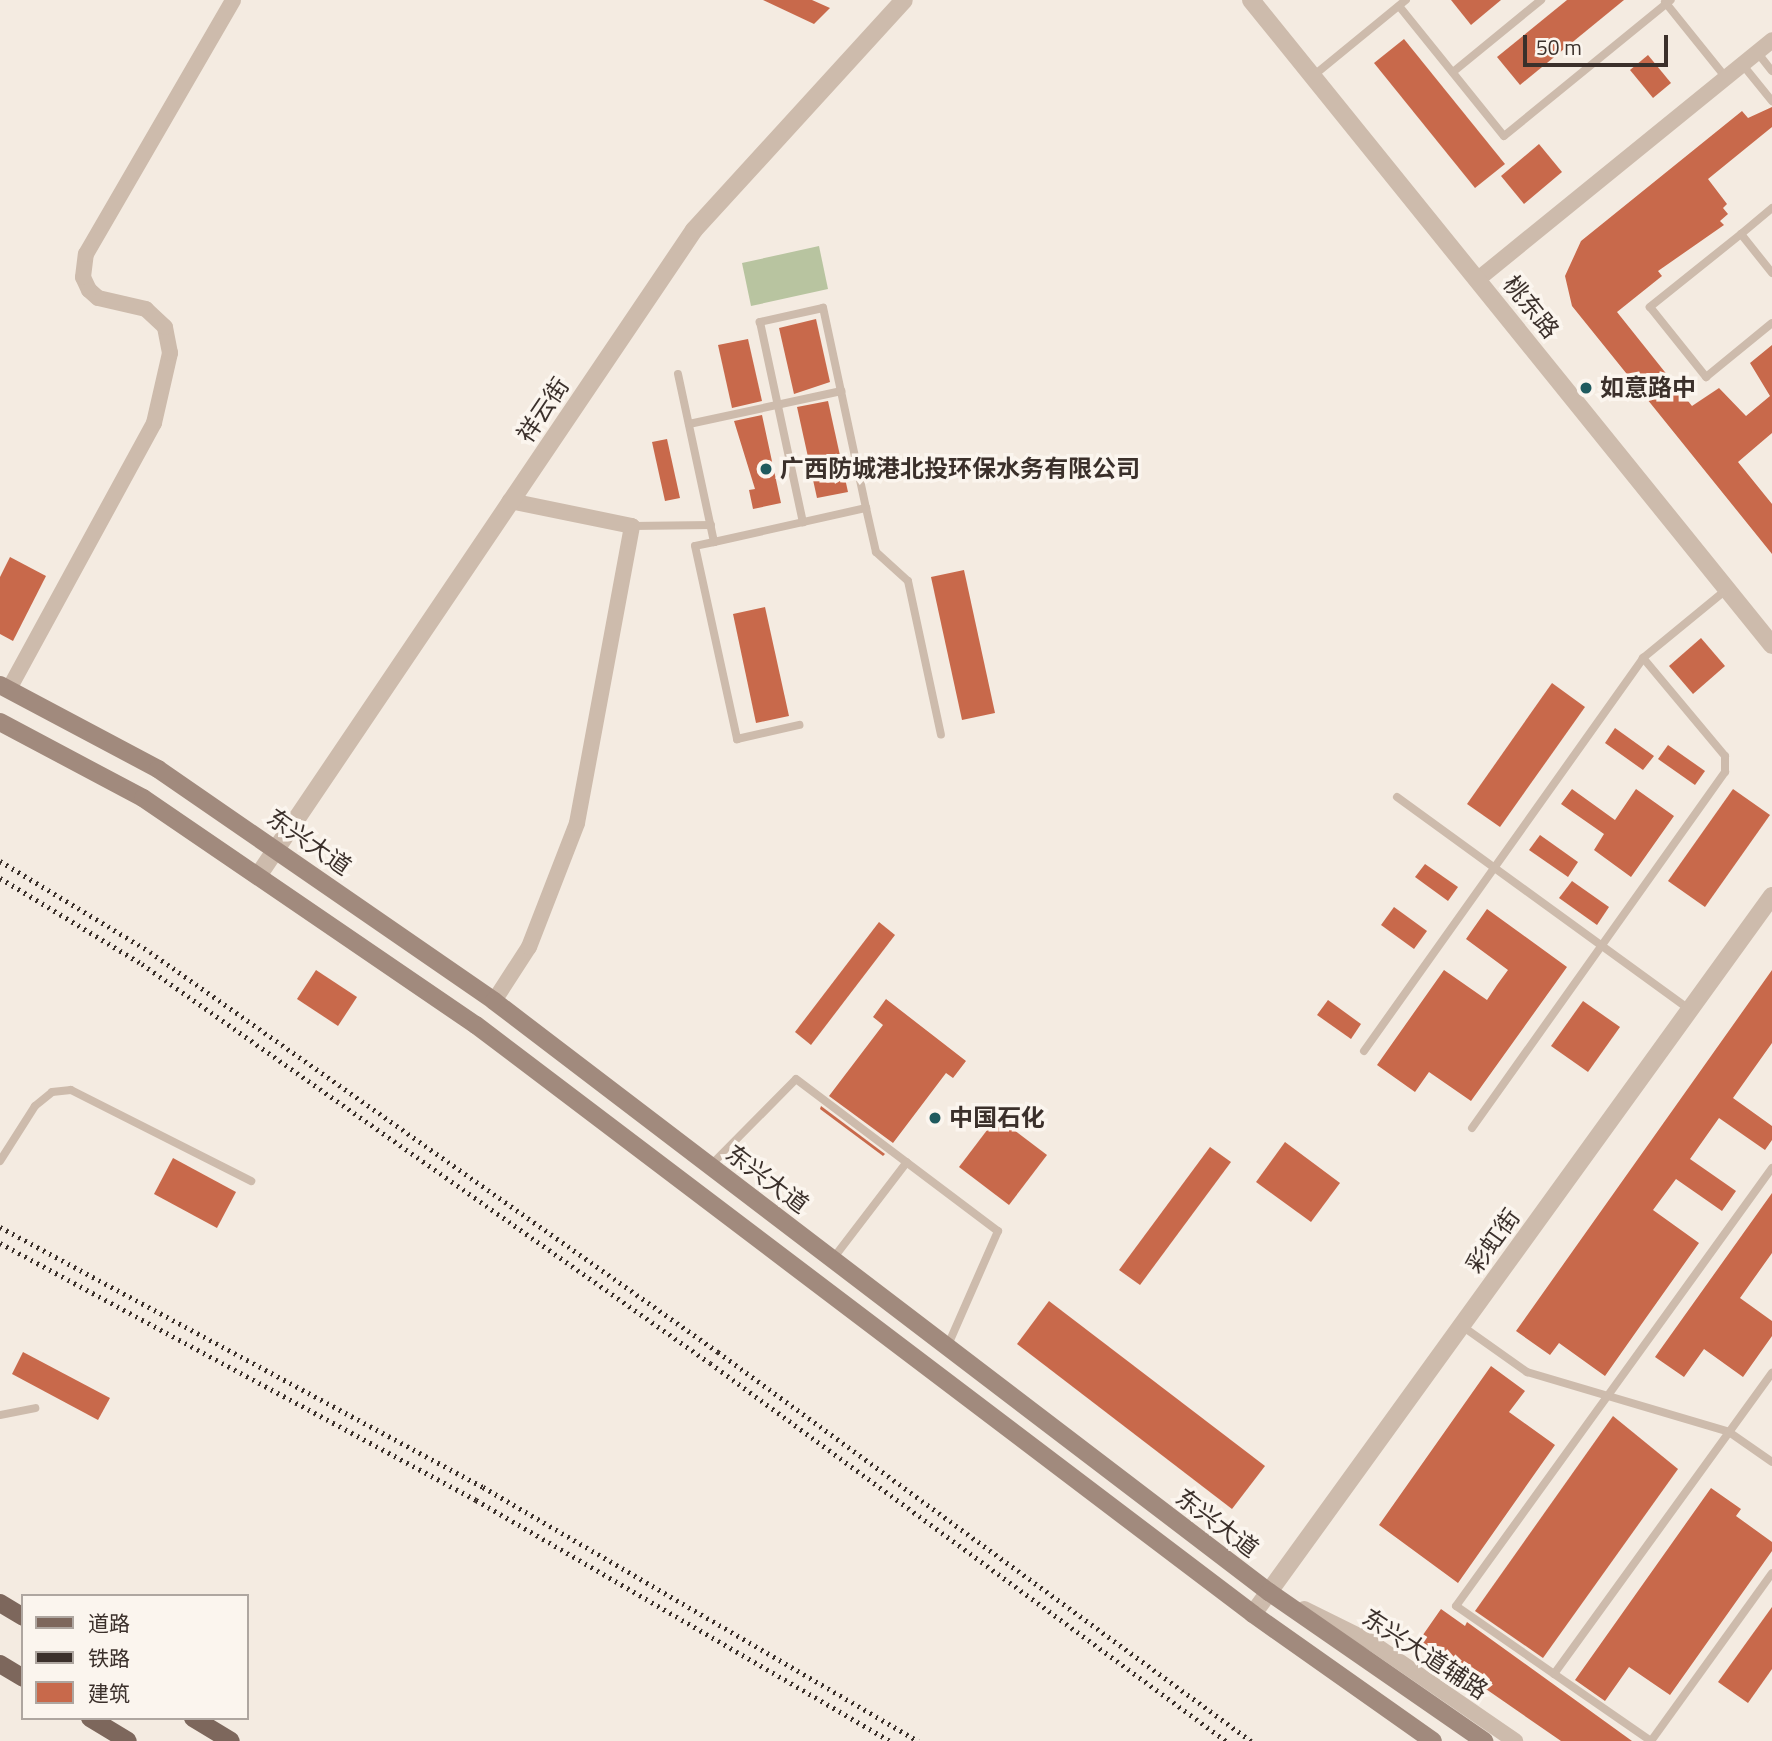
<!DOCTYPE html>
<html>
<head>
<meta charset="utf-8">
<style>
	body { margin:0 }
	#map { position:relative; width:1772px; height:1741px; overflow:hidden; background:#f4ebe1; font-family:"Titillium Web","Noto Sans SC",sans-serif }
	div>[style] { position:absolute }
	.green>* { inset:0; background:#b8c4a0 }
	.building>* { inset:0; background:#c8694b }
	.service>* { height:8px; margin:-4px; padding:0 4px; transform-origin:4px; border-radius:4px; background:#cdbbac }
	.minor>* { height:16px; margin:-8px; padding:0 8px; transform-origin:8px; border-radius:8px; background:#cdbbac }
	.tertiary>* { height:18px; margin:-9px; padding:0 9px; transform-origin:9px; border-radius:9px; background:#cdbbac }
	.secondary>* { height:18px; margin:-9px; padding:0 9px; transform-origin:9px; border-radius:9px; background:#a18a7d }
	.primary>* { height:18px; margin:-9px; padding:0 9px; transform-origin:9px; border-radius:9px; background:#7d675c }
	.rail>* { height:5px; margin-top:-2.5px; transform-origin:0; background:repeating-linear-gradient(90deg,#3b302b 0 2px,transparent 0 7px) }
	.dots>* { width:19px; height:19px; translate:-50% -50%; box-sizing:border-box; border:4px solid #fbf5ee; border-radius:50% }
	span { translate:-50% -50%; white-space:nowrap; text-align:center; line-height:1.15; -webkit-text-stroke:7px #fbf5ee; paint-order:stroke }
	.street-label { font-size:24px; color:#3b302b }
	.poi-label { font-size:24px; color:#3b302b; font-weight:700 }
	.left { translate:0 -50%; text-align:left }
	.legend { position:absolute; left:21px; top:1594px; width:228px; height:126px; box-sizing:border-box; background:#fbf5ee; border:2px solid #aea6a0; margin:0; padding:9px 12px; list-style:none; font-size:21px; color:#3b302b }
	.legend li { display:flex; align-items:center; gap:14px; height:35px }
	.legend b { width:35px; border:2px solid #aea6a0 }
	.scale { position:absolute; left:1523px; top:35px; width:145px; height:32px; box-sizing:border-box; border:4px solid #3b302b; border-top:0; padding-left:9px; font-size:21px; line-height:24px; white-space:nowrap; color:#3b302b; -webkit-text-stroke:5px #fbf5ee; paint-order:stroke }
</style>
</head>
<body>
<div id="map">
	<div class="green">
		<i style="clip-path:polygon(819px 246px,828px 289px,751px 306px,742px 263px)"></i>
	</div>
	<div class="building">
		<i style="clip-path:polygon(763px 0,812px 0,830px 8px,814px 24px)"></i>
		<i style="clip-path:polygon(1451px 0,1501px 0,1471px 25px)"></i>
		<i style="clip-path:polygon(1567px 0,1624px 0,1520px 85px,1497px 57px)"></i>
		<i style="clip-path:polygon(1404px 39px,1505px 164px,1475px 188px,1374px 63px)"></i>
		<i style="clip-path:polygon(1648px 55px,1671px 83px,1653px 98px,1630px 70px)"></i>
		<i style="clip-path:polygon(1772px 107px,1772px 127px,1708px 179px,1727px 204px,1723px 208px,1728px 214px,1720px 221px,1724px 225px,1658px 271px,1662px 276px,1617px 312px,1692px 406px,1719px 388px,1746px 416px,1770px 396px,1750px 363px,1772px 345px,1772px 433px,1738px 462px,1772px 504px,1772px 554px,1572px 306px,1565px 276px,1581px 241px,1742px 111px,1748px 118px)"></i>
		<i style="clip-path:polygon(1539px 144px,1562px 172px,1524px 204px,1501px 176px)"></i>
		<i style="clip-path:polygon(816px 319px,830px 382px,794px 394px,779px 328px)"></i>
		<i style="clip-path:polygon(748px 339px,762px 401px,732px 408px,718px 345px)"></i>
		<i style="clip-path:polygon(828px 401px,848px 492px,817px 498px,797px 407px)"></i>
		<i style="clip-path:polygon(762px 415px,781px 503px,753px 509px,749px 490px,755px 489px,734px 421px)"></i>
		<i style="clip-path:polygon(667px 439px,680px 498px,665px 501px,652px 442px)"></i>
		<i style="clip-path:polygon(10px 557px,46px 576px,13px 641px,0 634px,0 577px)"></i>
		<i style="clip-path:polygon(964px 570px,995px 713px,962px 720px,931px 577px)"></i>
		<i style="clip-path:polygon(765px 607px,789px 716px,756px 723px,733px 614px)"></i>
		<i style="clip-path:polygon(1701px 638px,1725px 666px,1693px 694px,1669px 666px)"></i>
		<i style="clip-path:polygon(1552px 683px,1585px 707px,1500px 827px,1467px 804px)"></i>
		<i style="clip-path:polygon(1615px 728px,1654px 756px,1643px 770px,1605px 743px)"></i>
		<i style="clip-path:polygon(1668px 745px,1705px 771px,1695px 785px,1658px 759px)"></i>
		<i style="clip-path:polygon(1572px 789px,1615px 820px,1636px 789px,1674px 816px,1631px 877px,1594px 850px,1604px 834px,1561px 804px)"></i>
		<i style="clip-path:polygon(1733px 789px,1770px 815px,1705px 907px,1668px 881px)"></i>
		<i style="clip-path:polygon(1540px 835px,1578px 862px,1568px 877px,1529px 850px)"></i>
		<i style="clip-path:polygon(1425px 864px,1458px 887px,1448px 901px,1415px 877px)"></i>
		<i style="clip-path:polygon(1572px 881px,1609px 907px,1597px 925px,1559px 898px)"></i>
		<i style="clip-path:polygon(1394px 907px,1427px 931px,1414px 949px,1381px 925px)"></i>
		<i style="clip-path:polygon(1487px 909px,1567px 967px,1471px 1101px,1429px 1072px,1415px 1092px,1377px 1065px,1444px 970px,1487px 1000px,1497px 985px,1508px 970px,1466px 939px)"></i>
		<i style="clip-path:polygon(879px 922px,895px 935px,811px 1045px,795px 1032px)"></i>
		<i style="clip-path:polygon(316px 970px,357px 997px,338px 1026px,297px 999px)"></i>
		<i style="clip-path:polygon(1772px 970px,1772px 1043px,1733px 1098px,1772px 1126px,1772px 1140px,1765px 1150px,1719px 1118px,1690px 1159px,1736px 1191px,1722px 1211px,1676px 1179px,1653px 1210px,1699px 1243px,1648px 1315px,1605px 1376px,1559px 1343px,1550px 1355px,1516px 1331px)"></i>
		<i style="clip-path:polygon(886px 999px,966px 1061px,953px 1078px,946px 1073px,893px 1143px,829px 1096px,883px 1025px,873px 1017px)"></i>
		<i style="clip-path:polygon(1328px 1000px,1361px 1024px,1351px 1039px,1317px 1015px)"></i>
		<i style="clip-path:polygon(1583px 1001px,1620px 1027px,1588px 1072px,1551px 1046px)"></i>
		<i style="clip-path:polygon(821px 1106px,885px 1154px,883px 1156px,820px 1109px)"></i>
		<i style="clip-path:polygon(997px 1117px,1047px 1155px,1009px 1205px,959px 1167px)"></i>
		<i style="clip-path:polygon(1285px 1142px,1340px 1183px,1311px 1222px,1256px 1182px)"></i>
		<i style="clip-path:polygon(1210px 1147px,1231px 1162px,1140px 1285px,1119px 1270px)"></i>
		<i style="clip-path:polygon(173px 1158px,236px 1192px,217px 1228px,154px 1194px)"></i>
		<i style="clip-path:polygon(1772px 1193px,1772px 1253px,1740px 1298px,1772px 1321px,1772px 1336px,1743px 1377px,1704px 1349px,1684px 1377px,1655px 1357px)"></i>
		<i style="clip-path:polygon(1049px 1301px,1265px 1466px,1232px 1509px,1017px 1344px)"></i>
		<i style="clip-path:polygon(23px 1352px,110px 1398px,98px 1420px,12px 1374px)"></i>
		<i style="clip-path:polygon(1491px 1366px,1525px 1391px,1509px 1412px,1555px 1445px,1458px 1583px,1379px 1525px)"></i>
		<i style="clip-path:polygon(1613px 1416px,1678px 1469px,1543px 1658px,1475px 1611px)"></i>
		<i style="clip-path:polygon(1711px 1488px,1741px 1509px,1736px 1516px,1772px 1542px,1772px 1551px,1670px 1695px,1629px 1667px,1605px 1701px,1575px 1680px)"></i>
		<i style="clip-path:polygon(1772px 1607px,1772px 1669px,1748px 1703px,1718px 1682px)"></i>
		<i style="clip-path:polygon(1441px 1609px,1465px 1626px,1467px 1622px,1632px 1741px,1561px 1741px,1418px 1642px)"></i>
	</div>
	<div class="service">
		<i style="left:1665px;top:2px;width:97px;rotate:51.2deg"></i>
		<i style="left:1399px;top:6px;width:167px;rotate:51.1deg"></i>
		<i style="left:1504px;top:136px;width:215px;rotate:-39.2deg"></i>
		<i style="left:1757px;top:52px;width:24px;rotate:52deg"></i>
		<i style="left:1742px;top:64px;width:48px;rotate:51deg"></i>
		<i style="left:1453px;top:72px;width:114px;rotate:-39.3deg"></i>
		<i style="left:1313px;top:76px;width:120px;rotate:-39.3deg"></i>
		<i style="left:1772px;top:208px;width:40px;rotate:140deg"></i>
		<i style="left:1741px;top:234px;width:50px;rotate:51.5deg"></i>
		<i style="left:1741px;top:234px;width:117px;rotate:141.3deg"></i>
		<i style="left:1650px;top:307px;width:90px;rotate:51.3deg"></i>
		<i style="left:1706px;top:377px;width:85px;rotate:-39.3deg"></i>
		<i style="left:678px;top:374px;width:172px;rotate:77.9deg"></i>
		<i style="left:714px;top:542px;width:156px;rotate:-12.6deg"></i>
		<i style="left:866px;top:508px;width:205px;rotate:-102.1deg"></i>
		<i style="left:823px;top:308px;width:65px;rotate:167.5deg"></i>
		<i style="left:760px;top:322px;width:205px;rotate:77.9deg"></i>
		<i style="left:689px;top:424px;width:156px;rotate:-12.2deg"></i>
		<i style="left:866px;top:508px;width:45px;rotate:77.2deg"></i>
		<i style="left:876px;top:552px;width:43px;rotate:42.2deg"></i>
		<i style="left:908px;top:581px;width:157px;rotate:77.9deg"></i>
		<i style="left:632px;top:526px;width:79px;rotate:-0.7deg"></i>
		<i style="left:714px;top:542px;width:19px;rotate:168deg"></i>
		<i style="left:695px;top:546px;width:198px;rotate:77.7deg"></i>
		<i style="left:737px;top:739px;width:64px;rotate:-12.7deg"></i>
		<i style="left:1397px;top:797px;width:362px;rotate:36deg"></i>
		<i style="left:1364px;top:1051px;width:482px;rotate:-54.6deg"></i>
		<i style="left:1643px;top:658px;width:109px;rotate:-39.4deg"></i>
		<i style="left:1472px;top:1128px;width:437px;rotate:-54.6deg"></i>
		<i style="left:1725px;top:772px;width:16px;rotate:-90deg"></i>
		<i style="left:1725px;top:756px;width:128px;rotate:-129.9deg"></i>
		<i style="left:0;top:1161px;width:65px;rotate:-57.5deg"></i>
		<i style="left:35px;top:1106px;width:22px;rotate:-39deg"></i>
		<i style="left:52px;top:1092px;width:19px;rotate:-6deg"></i>
		<i style="left:71px;top:1090px;width:202px;rotate:26.8deg"></i>
		<i style="left:710px;top:1166px;width:122px;rotate:-45.3deg"></i>
		<i style="left:796px;top:1079px;width:253px;rotate:37deg"></i>
		<i style="left:998px;top:1231px;width:127px;rotate:113.7deg"></i>
		<i style="left:832px;top:1260px;width:123px;rotate:-52.6deg"></i>
		<i style="left:1462px;top:1326px;width:80px;rotate:35.3deg"></i>
		<i style="left:1527px;top:1372px;width:211px;rotate:16.5deg"></i>
		<i style="left:1729px;top:1432px;width:52px;rotate:34.9deg"></i>
		<i style="left:0;top:1415px;width:36px;rotate:-11deg"></i>
		<i style="left:1554px;top:1674px;width:372px;rotate:-54.1deg"></i>
		<i style="left:1651px;top:1741px;width:237px;rotate:-145.3deg"></i>
		<i style="left:1456px;top:1606px;width:540px;rotate:-54.19deg"></i>
		<i style="left:1651px;top:1741px;width:207px;rotate:-54.2deg"></i>
	</div>
	<div class="minor">
		<i style="left:1477px;top:280px;width:380px;rotate:-39.1deg"></i>
		<i style="left:9px;top:689px;width:303px;rotate:-61.4deg"></i>
		<i style="left:154px;top:423px;width:72px;rotate:-77.1deg"></i>
		<i style="left:170px;top:353px;width:26px;rotate:-101deg"></i>
		<i style="left:165px;top:327px;width:26px;rotate:-137deg"></i>
		<i style="left:146px;top:309px;width:49px;rotate:-167.1deg"></i>
		<i style="left:98px;top:298px;width:12px;rotate:-138deg"></i>
		<i style="left:89px;top:290px;width:14px;rotate:-115deg"></i>
		<i style="left:83px;top:277px;width:23px;rotate:-83deg"></i>
		<i style="left:86px;top:254px;width:293px;rotate:-59.9deg"></i>
		<i style="left:494px;top:1001px;width:64px;rotate:-57.1deg"></i>
		<i style="left:529px;top:947px;width:133px;rotate:-68.8deg"></i>
		<i style="left:577px;top:823px;width:302px;rotate:-79.5deg"></i>
		<i style="left:632px;top:526px;width:125px;rotate:-168.4deg"></i>
		<i style="left:1304px;top:1609px;width:75px;rotate:26.2deg"></i>
		<i style="left:1371px;top:1642px;width:175px;rotate:34.5deg"></i>
	</div>
	<div class="tertiary">
		<i style="left:1251px;top:0;width:829px;rotate:51.07deg"></i>
		<i style="left:258px;top:876px;width:779px;rotate:-55.98deg"></i>
		<i style="left:694px;top:230px;width:311px;rotate:-47.6deg"></i>
		<i style="left:1253px;top:1614px;width:886px;rotate:-54.14deg"></i>
	</div>
	<div class="secondary">
		<i style="left:0;top:685px;width:179px;rotate:28deg"></i>
		<i style="left:158px;top:769px;width:408px;rotate:34.6deg"></i>
		<i style="left:494px;top:1001px;width:975px;rotate:37.33deg"></i>
		<i style="left:1269px;top:1592px;width:262px;rotate:34.7deg"></i>
		<i style="left:0;top:722px;width:162px;rotate:28deg"></i>
		<i style="left:143px;top:798px;width:403px;rotate:34.3deg"></i>
		<i style="left:476px;top:1025px;width:975px;rotate:37.16deg"></i>
		<i style="left:1253px;top:1614px;width:220px;rotate:35.2deg"></i>
	</div>
	<div class="primary">
		<i style="left:0;top:1603px;width:27px;rotate:31deg"></i>
		<i style="left:0;top:1664px;width:27px;rotate:31deg"></i>
		<i style="left:90px;top:1718px;width:44px;rotate:31.2deg"></i>
		<i style="left:193px;top:1718px;width:44px;rotate:31.2deg"></i>
	</div>
	<div class="rail">
		<i style="left:0;top:861px;width:175px;rotate:31.2deg"></i>
		<i style="left:150px;top:952px;width:695px;rotate:35.15deg"></i>
		<i style="left:718px;top:1352px;width:660px;rotate:36.12deg"></i>
		<i style="left:0;top:878px;width:166px;rotate:31.2deg"></i>
		<i style="left:142px;top:964px;width:694px;rotate:35.09deg"></i>
		<i style="left:710px;top:1363px;width:640px;rotate:36.22deg"></i>
		<i style="left:0;top:1227px;width:549px;rotate:28.29deg"></i>
		<i style="left:483px;top:1487px;width:504px;rotate:30.28deg"></i>
		<i style="left:0;top:1243px;width:541px;rotate:28.37deg"></i>
		<i style="left:476px;top:1500px;width:479px;rotate:30.2deg"></i>
	</div>
	<div class="dots">
		<i style="left:1586px;top:388px;background:#1f5a5e"></i>
		<i style="left:766px;top:469px;background:#1f5a5e"></i>
		<i style="left:935px;top:1118px;background:#1f5a5e"></i>
	</div>
	<div class="street-label">
		<span style="left:1531px;top:307px;rotate:51deg">桃东路</span>
		<span style="left:543px;top:410px;rotate:-56deg">祥云街</span>
		<span style="left:309px;top:842px;rotate:35deg">东兴大道</span>
		<span style="left:767px;top:1179px;rotate:37deg">东兴大道</span>
		<span style="left:1493px;top:1241px;rotate:-54deg">彩虹街</span>
		<span style="left:1217px;top:1523px;rotate:37deg">东兴大道</span>
		<span style="left:1425px;top:1654px;rotate:33deg">东兴大道辅路</span>
	</div>
	<div class="poi-label">
		<span class="left" style="left:1600px;top:388px">如意路中</span>
		<span class="left" style="left:780px;top:469px">广西防城港北投环保水务有限公司</span>
		<span class="left" style="left:949px;top:1118px">中国石化</span>
	</div>
	<ul class="legend">
	<li><b style="height:9px;background:#7d675c"></b>道路</li>
	<li><b style="height:9px;background:#3b302b"></b>铁路</li>
	<li><b style="height:19px;background:#c8694b"></b>建筑</li>
	</ul>
	<div class="scale">50 m</div>
</div>
</body>
</html>
